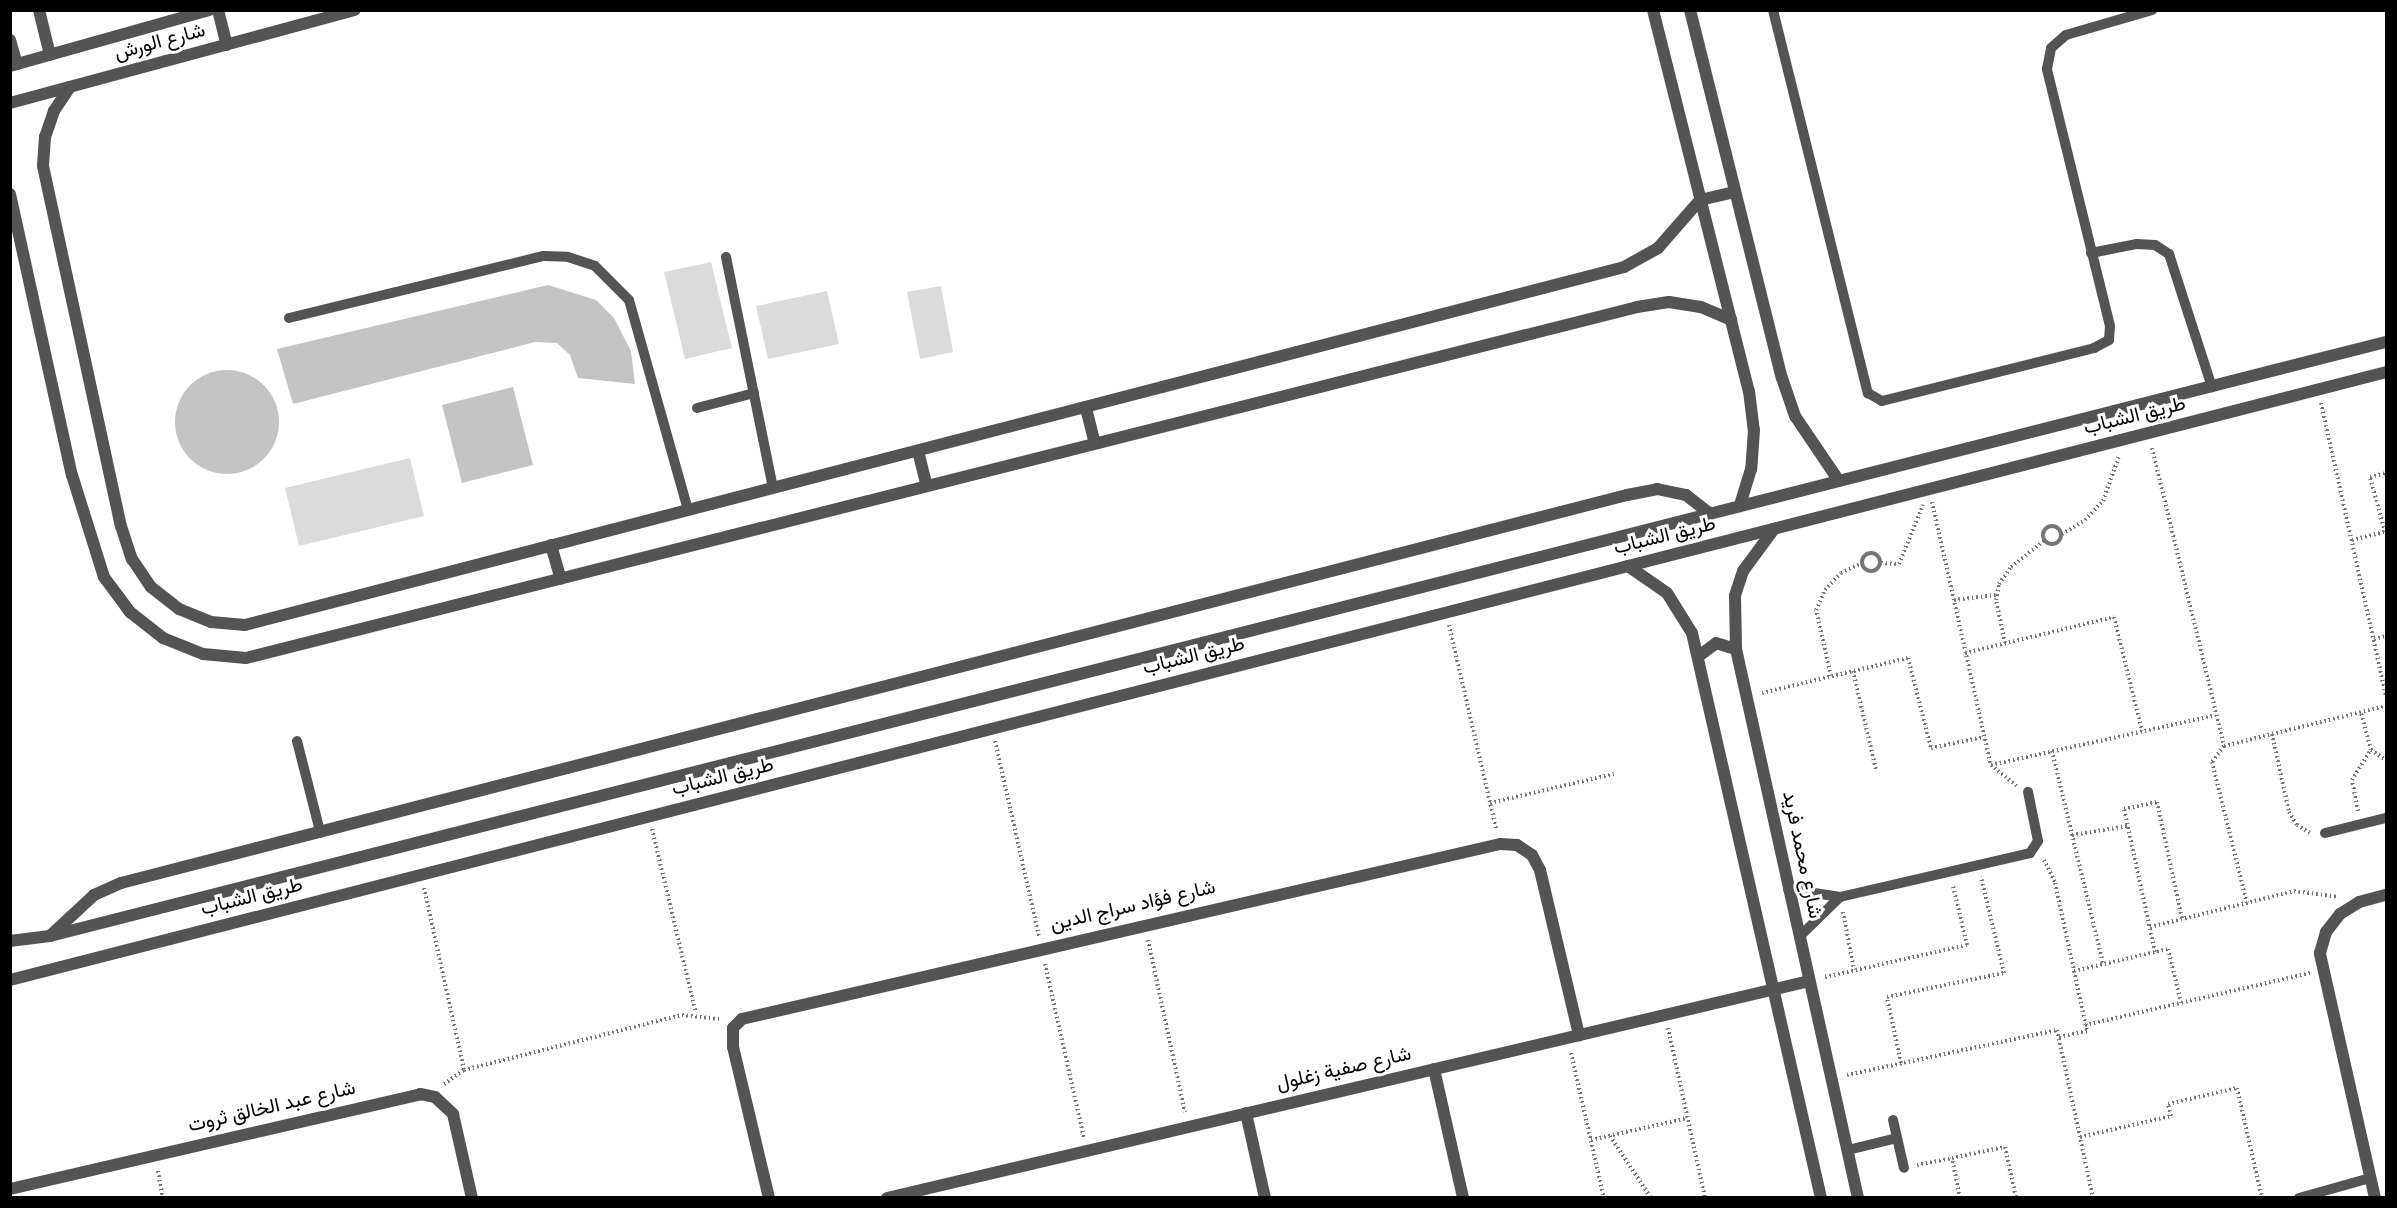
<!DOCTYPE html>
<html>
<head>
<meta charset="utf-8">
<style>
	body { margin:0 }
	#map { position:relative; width:2397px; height:1208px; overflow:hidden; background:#fff; font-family:Overpass,Vazirmatn,sans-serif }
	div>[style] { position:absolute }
	.green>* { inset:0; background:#dbdbdb }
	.building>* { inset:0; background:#c4c4c4 }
	.round { border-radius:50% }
	.path>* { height:4px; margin-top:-2px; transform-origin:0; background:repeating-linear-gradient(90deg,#767676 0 1.5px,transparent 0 4.5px) }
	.path>.ring { margin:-2px; padding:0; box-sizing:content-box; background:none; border:4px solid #767676; border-radius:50% }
	.service>* { height:10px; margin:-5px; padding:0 5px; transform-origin:5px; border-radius:5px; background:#545454 }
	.minor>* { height:12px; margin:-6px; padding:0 6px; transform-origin:6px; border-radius:6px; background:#545454 }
	.tertiary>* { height:12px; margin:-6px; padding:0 6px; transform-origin:6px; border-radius:6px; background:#545454 }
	span { translate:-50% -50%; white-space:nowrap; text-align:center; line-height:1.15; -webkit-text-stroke:6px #fff; paint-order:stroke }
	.street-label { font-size:20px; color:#000 }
	.frame { position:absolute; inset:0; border:12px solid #000; pointer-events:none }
</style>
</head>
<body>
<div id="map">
	<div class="green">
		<i style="clip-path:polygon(711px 262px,732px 348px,685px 359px,664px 272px)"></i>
		<i style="clip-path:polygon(941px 286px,953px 352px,920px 359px,907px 292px)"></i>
		<i style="clip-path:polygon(827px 291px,839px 344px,768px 359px,756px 306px)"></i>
		<i style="clip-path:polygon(410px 458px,424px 516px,299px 546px,285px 488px)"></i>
	</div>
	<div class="building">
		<i style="clip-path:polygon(548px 285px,596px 300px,614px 318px,631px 351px,635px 384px,578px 378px,570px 355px,557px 343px,535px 342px,293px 404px,277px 349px)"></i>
		<i class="round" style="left:175px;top:370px;width:104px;height:104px"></i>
		<i style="clip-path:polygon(513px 387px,533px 465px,462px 483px,442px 405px)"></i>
	</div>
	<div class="path">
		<i style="left:2321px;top:403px;width:299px;rotate:77.5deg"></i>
		<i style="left:2152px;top:448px;width:307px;rotate:76.4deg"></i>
		<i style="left:2224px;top:746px;width:167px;rotate:-13.9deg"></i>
		<i style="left:1932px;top:502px;width:270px;rotate:77.4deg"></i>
		<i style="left:1991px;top:765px;width:33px;rotate:39deg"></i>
		<i class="ring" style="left:2043px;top:526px;width:14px;height:14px"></i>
		<i style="left:2062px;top:534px;width:27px;rotate:-31deg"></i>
		<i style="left:2085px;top:520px;width:26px;rotate:-47deg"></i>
		<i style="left:2103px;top:501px;width:48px;rotate:-70.4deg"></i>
		<i style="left:2352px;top:540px;width:34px;rotate:-14deg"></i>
		<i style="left:2385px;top:532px;width:57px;rotate:-105.3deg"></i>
		<i style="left:2370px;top:477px;width:16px;rotate:-14deg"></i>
		<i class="ring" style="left:1862px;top:553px;width:14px;height:14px"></i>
		<i style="left:1881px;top:563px;width:18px;rotate:3deg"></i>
		<i style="left:1899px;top:564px;width:64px;rotate:-67.9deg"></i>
		<i style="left:1954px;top:600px;width:42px;rotate:-6.8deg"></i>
		<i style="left:1449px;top:625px;width:209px;rotate:77deg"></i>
		<i style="left:2374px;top:639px;width:12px;rotate:-14deg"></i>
		<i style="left:2005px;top:643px;width:44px;rotate:-101.8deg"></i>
		<i style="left:1996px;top:600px;width:16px;rotate:-79deg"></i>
		<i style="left:1999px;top:584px;width:21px;rotate:-55deg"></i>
		<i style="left:2011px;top:567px;width:43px;rotate:-38.5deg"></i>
		<i style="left:1965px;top:653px;width:153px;rotate:-13.6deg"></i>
		<i style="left:2114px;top:617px;width:117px;rotate:76.2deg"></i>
		<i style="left:1853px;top:671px;width:102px;rotate:76.9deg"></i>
		<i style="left:1831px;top:676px;width:68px;rotate:-102.8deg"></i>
		<i style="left:1816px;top:610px;width:22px;rotate:-66deg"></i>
		<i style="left:1825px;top:590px;width:23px;rotate:-47deg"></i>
		<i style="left:1841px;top:573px;width:23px;rotate:-25deg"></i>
		<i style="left:1762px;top:693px;width:150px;rotate:-13.5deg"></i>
		<i style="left:1908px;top:658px;width:93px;rotate:75.7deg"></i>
		<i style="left:1931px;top:748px;width:54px;rotate:-11.7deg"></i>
		<i style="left:2272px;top:734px;width:80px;rotate:77.7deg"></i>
		<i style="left:2289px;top:812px;width:15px;rotate:58deg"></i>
		<i style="left:2297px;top:825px;width:15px;rotate:32deg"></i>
		<i style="left:995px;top:741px;width:200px;rotate:77.3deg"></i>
		<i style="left:2224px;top:746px;width:20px;rotate:127deg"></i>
		<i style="left:2212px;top:762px;width:145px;rotate:76.1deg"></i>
		<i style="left:2371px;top:750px;width:18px;rotate:34deg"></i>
		<i style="left:2052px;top:751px;width:219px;rotate:76.5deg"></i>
		<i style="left:1991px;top:765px;width:230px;rotate:-12.5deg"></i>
		<i style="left:1490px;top:803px;width:127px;rotate:-13.2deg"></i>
		<i style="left:2358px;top:811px;width:32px;rotate:-101deg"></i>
		<i style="left:2352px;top:780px;width:36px;rotate:-58deg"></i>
		<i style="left:2371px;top:750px;width:39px;rotate:-105deg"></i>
		<i style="left:652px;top:829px;width:189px;rotate:76.6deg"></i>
		<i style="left:2072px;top:835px;width:57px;rotate:-9.1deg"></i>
		<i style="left:2044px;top:860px;width:25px;rotate:64deg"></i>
		<i style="left:2055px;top:883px;width:151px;rotate:77.8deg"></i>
		<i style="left:2087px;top:1031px;width:30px;rotate:168deg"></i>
		<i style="left:424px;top:888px;width:186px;rotate:77.6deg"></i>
		<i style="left:1843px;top:912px;width:59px;rotate:79.3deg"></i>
		<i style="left:2150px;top:927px;width:148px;rotate:-14deg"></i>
		<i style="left:2294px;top:891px;width:45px;rotate:7.6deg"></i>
		<i style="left:1148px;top:940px;width:176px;rotate:77.9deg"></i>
		<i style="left:2155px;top:952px;width:146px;rotate:-102.2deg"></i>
		<i style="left:2124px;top:809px;width:34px;rotate:-12deg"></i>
		<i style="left:2157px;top:802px;width:120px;rotate:77.9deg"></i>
		<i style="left:1045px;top:964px;width:178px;rotate:77.4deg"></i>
		<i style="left:2074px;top:971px;width:97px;rotate:-13.2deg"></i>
		<i style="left:2168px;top:949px;width:55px;rotate:76.2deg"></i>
		<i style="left:1825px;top:977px;width:146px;rotate:-12.7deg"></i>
		<i style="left:1967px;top:945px;width:61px;rotate:-103.3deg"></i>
		<i style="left:2085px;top:1025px;width:231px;rotate:-13deg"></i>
		<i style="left:1668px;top:1028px;width:174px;rotate:77.7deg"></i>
		<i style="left:1571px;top:1053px;width:149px;rotate:77.2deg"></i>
		<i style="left:1901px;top:1063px;width:67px;rotate:-102deg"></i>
		<i style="left:1887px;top:997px;width:119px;rotate:-11.6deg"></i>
		<i style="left:2004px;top:973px;width:99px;rotate:-103.5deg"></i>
		<i style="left:1847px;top:1075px;width:215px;rotate:-12.1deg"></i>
		<i style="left:2057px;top:1030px;width:172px;rotate:77.9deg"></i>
		<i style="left:444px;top:1084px;width:24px;rotate:-35deg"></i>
		<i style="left:464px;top:1070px;width:225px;rotate:-14.2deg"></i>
		<i style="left:682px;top:1015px;width:38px;rotate:6deg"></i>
		<i style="left:1610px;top:1136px;width:74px;rotate:56.5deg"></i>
		<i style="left:2080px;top:1137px;width:93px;rotate:-13deg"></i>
		<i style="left:2171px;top:1116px;width:12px;rotate:-104deg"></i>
		<i style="left:2168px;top:1104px;width:71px;rotate:-13.1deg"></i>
		<i style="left:2237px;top:1088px;width:113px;rotate:77.2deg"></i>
		<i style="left:1591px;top:1140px;width:99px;rotate:-12.8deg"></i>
		<i style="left:1917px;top:1165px;width:36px;rotate:-11deg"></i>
		<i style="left:158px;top:1171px;width:27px;rotate:80deg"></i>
		<i style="left:1902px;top:1198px;width:6px"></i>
		<i style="left:1960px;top:1198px;width:41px;rotate:-101.3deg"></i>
		<i style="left:1952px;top:1158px;width:54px;rotate:-11.7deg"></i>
		<i style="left:2005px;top:1147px;width:52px;rotate:77.8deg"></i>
	</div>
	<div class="service">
		<i style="left:1773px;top:10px;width:395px;rotate:76.1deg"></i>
		<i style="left:1868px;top:393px;width:16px;rotate:30deg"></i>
		<i style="left:1882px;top:401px;width:219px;rotate:-14deg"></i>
		<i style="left:2094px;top:348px;width:17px;rotate:-28deg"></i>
		<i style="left:2109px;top:340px;width:14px;rotate:-86deg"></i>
		<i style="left:2110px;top:326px;width:265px;rotate:-103.8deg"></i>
		<i style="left:2047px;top:69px;width:21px;rotate:-79deg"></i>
		<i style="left:2051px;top:48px;width:20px;rotate:-41deg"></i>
		<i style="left:2066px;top:35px;width:90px;rotate:-16.2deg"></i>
		<i style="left:2091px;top:253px;width:47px;rotate:-11.1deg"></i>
		<i style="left:2137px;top:244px;width:18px;rotate:3deg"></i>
		<i style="left:2155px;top:245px;width:17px;rotate:33deg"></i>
		<i style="left:2169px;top:254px;width:140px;rotate:72.1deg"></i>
		<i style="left:726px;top:257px;width:236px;rotate:78.5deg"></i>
		<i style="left:289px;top:318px;width:262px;rotate:-13.7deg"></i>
		<i style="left:544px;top:256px;width:24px;rotate:2deg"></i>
		<i style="left:568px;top:257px;width:28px;rotate:18deg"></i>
		<i style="left:595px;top:266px;width:48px;rotate:45deg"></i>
		<i style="left:629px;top:300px;width:218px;rotate:74.3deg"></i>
		<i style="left:697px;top:408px;width:59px;rotate:-14.7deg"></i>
		<i style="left:297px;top:741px;width:93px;rotate:75.7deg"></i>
		<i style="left:2325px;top:833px;width:63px;rotate:-13.8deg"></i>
		<i style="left:1788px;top:889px;width:53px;rotate:8.7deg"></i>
		<i style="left:1840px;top:897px;width:195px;rotate:-13deg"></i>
		<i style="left:2030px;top:853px;width:14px;rotate:-56deg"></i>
		<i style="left:2038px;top:841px;width:50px;rotate:-101.5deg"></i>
		<i style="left:1799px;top:937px;width:57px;rotate:-44.3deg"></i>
		<i style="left:1893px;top:1120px;width:49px;rotate:77.1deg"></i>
		<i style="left:1848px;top:1150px;width:50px;rotate:-13.8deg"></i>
		<i style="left:2299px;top:1198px;width:74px;rotate:-15.7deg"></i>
	</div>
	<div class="minor">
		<i style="left:39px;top:10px;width:46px;rotate:76.3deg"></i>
		<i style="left:218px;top:10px;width:36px;rotate:76deg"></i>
		<i style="left:1653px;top:10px;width:393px;rotate:75.9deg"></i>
		<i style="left:1749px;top:391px;width:39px;rotate:83deg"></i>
		<i style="left:1754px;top:430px;width:39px;rotate:94deg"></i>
		<i style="left:1751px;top:469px;width:39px;rotate:107deg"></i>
		<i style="left:1690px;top:10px;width:379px;rotate:76deg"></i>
		<i style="left:1782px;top:378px;width:40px;rotate:71.1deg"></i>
		<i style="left:1795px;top:416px;width:78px;rotate:55.9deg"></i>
		<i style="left:10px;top:40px;width:25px;rotate:74deg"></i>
		<i style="left:10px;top:66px;width:207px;rotate:-15.7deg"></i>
		<i style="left:70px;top:87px;width:29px;rotate:124deg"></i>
		<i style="left:54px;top:111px;width:28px;rotate:109deg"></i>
		<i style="left:45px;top:137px;width:29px;rotate:94deg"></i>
		<i style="left:43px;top:166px;width:368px;rotate:77.8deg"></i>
		<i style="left:121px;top:526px;width:35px;rotate:72deg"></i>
		<i style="left:132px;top:559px;width:34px;rotate:56deg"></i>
		<i style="left:151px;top:587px;width:36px;rotate:38deg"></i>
		<i style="left:179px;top:609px;width:35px;rotate:22deg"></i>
		<i style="left:211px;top:622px;width:34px;rotate:5deg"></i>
		<i style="left:245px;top:625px;width:1425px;rotate:-14.55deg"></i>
		<i style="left:1624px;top:267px;width:39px;rotate:-29deg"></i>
		<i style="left:1658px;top:248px;width:64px;rotate:-48.8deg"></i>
		<i style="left:1700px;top:200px;width:36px;rotate:-13deg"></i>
		<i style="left:10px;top:103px;width:357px;rotate:-15.1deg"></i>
		<i style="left:10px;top:194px;width:288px;rotate:77.6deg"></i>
		<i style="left:72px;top:475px;width:107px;rotate:72.6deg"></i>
		<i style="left:104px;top:577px;width:44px;rotate:53.4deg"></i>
		<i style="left:130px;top:612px;width:42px;rotate:38.2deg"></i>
		<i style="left:163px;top:638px;width:43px;rotate:21.8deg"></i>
		<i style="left:203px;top:654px;width:43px;rotate:5.3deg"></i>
		<i style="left:246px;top:658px;width:1435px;rotate:-14.16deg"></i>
		<i style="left:1637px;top:307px;width:32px;rotate:-9deg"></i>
		<i style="left:1669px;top:302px;width:32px;rotate:9deg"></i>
		<i style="left:1701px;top:307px;width:33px;rotate:23deg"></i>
		<i style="left:1086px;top:408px;width:36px;rotate:76deg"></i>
		<i style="left:918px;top:451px;width:36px;rotate:76deg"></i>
		<i style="left:1774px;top:529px;width:52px;rotate:126.4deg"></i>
		<i style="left:1743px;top:571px;width:26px;rotate:108deg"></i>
		<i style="left:1735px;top:596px;width:53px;rotate:88.9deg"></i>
		<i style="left:1736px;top:649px;width:562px;rotate:77.47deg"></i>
		<i style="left:551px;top:545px;width:35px;rotate:74deg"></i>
		<i style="left:1628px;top:566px;width:47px;rotate:34.7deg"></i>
		<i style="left:1667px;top:593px;width:47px;rotate:58deg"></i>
		<i style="left:1692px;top:633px;width:580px;rotate:77.14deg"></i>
		<i style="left:1699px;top:656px;width:21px;rotate:-37deg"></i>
		<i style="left:1716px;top:643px;width:21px;rotate:17deg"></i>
		<i style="left:50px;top:936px;width:60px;rotate:-43deg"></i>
		<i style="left:94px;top:895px;width:30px;rotate:-24deg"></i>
		<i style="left:121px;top:883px;width:1555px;rotate:-14.45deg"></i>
		<i style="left:1627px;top:495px;width:31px;rotate:-11deg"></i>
		<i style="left:1657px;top:489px;width:30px;rotate:12deg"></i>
		<i style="left:1686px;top:495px;width:31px;rotate:38deg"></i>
		<i style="left:1434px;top:1069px;width:132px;rotate:77.3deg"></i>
		<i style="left:1246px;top:1113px;width:87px;rotate:77.4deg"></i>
		<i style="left:10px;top:1189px;width:421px;rotate:-13deg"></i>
		<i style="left:420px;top:1094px;width:15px;rotate:11deg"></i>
		<i style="left:435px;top:1097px;width:25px;rotate:43deg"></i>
		<i style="left:453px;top:1114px;width:86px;rotate:77.3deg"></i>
		<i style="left:769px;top:1198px;width:155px;rotate:-103.4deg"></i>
		<i style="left:733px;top:1047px;width:19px;rotate:-90deg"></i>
		<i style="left:733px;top:1028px;width:13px;rotate:-45deg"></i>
		<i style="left:742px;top:1019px;width:778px;rotate:-13deg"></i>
		<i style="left:1500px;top:844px;width:17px;rotate:3deg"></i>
		<i style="left:1517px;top:845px;width:18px;rotate:34deg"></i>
		<i style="left:1532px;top:855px;width:17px;rotate:62deg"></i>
		<i style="left:1540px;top:870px;width:170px;rotate:76.7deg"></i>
		<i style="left:887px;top:1198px;width:947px;rotate:-13.24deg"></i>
		<i style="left:2375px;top:1198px;width:251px;rotate:-102.7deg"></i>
		<i style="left:2320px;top:953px;width:22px;rotate:-74deg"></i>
		<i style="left:2326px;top:932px;width:23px;rotate:-52deg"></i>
		<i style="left:2340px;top:914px;width:22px;rotate:-32deg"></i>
		<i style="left:2359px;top:902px;width:28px;rotate:-15deg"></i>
	</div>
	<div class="tertiary">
		<i style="left:10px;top:941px;width:40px;rotate:-7.1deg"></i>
		<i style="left:50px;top:936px;width:2410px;rotate:-14.27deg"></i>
		<i style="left:10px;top:980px;width:2453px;rotate:-14.35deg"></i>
	</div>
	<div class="street-label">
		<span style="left:160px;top:43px;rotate:-15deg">شارع الورش</span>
		<span style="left:2135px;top:417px;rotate:-14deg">طريق الشباب</span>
		<span style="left:1665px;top:537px;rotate:-14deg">طريق الشباب</span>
		<span style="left:1194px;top:657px;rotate:-14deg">طريق الشباب</span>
		<span style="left:723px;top:778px;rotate:-14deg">طريق الشباب</span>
		<span style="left:1801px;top:855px;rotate:78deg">شارع محمد فريد</span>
		<span style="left:252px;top:898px;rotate:-14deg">طريق الشباب</span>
		<span style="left:1133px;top:907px;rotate:-13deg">شارع فؤاد سراج الدين</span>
		<span style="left:1344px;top:1070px;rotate:-13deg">شارع صفية زغلول</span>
		<span style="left:272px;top:1108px;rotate:-13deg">شارع عبد الخالق ثروت</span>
	</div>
	<div class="frame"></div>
</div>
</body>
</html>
